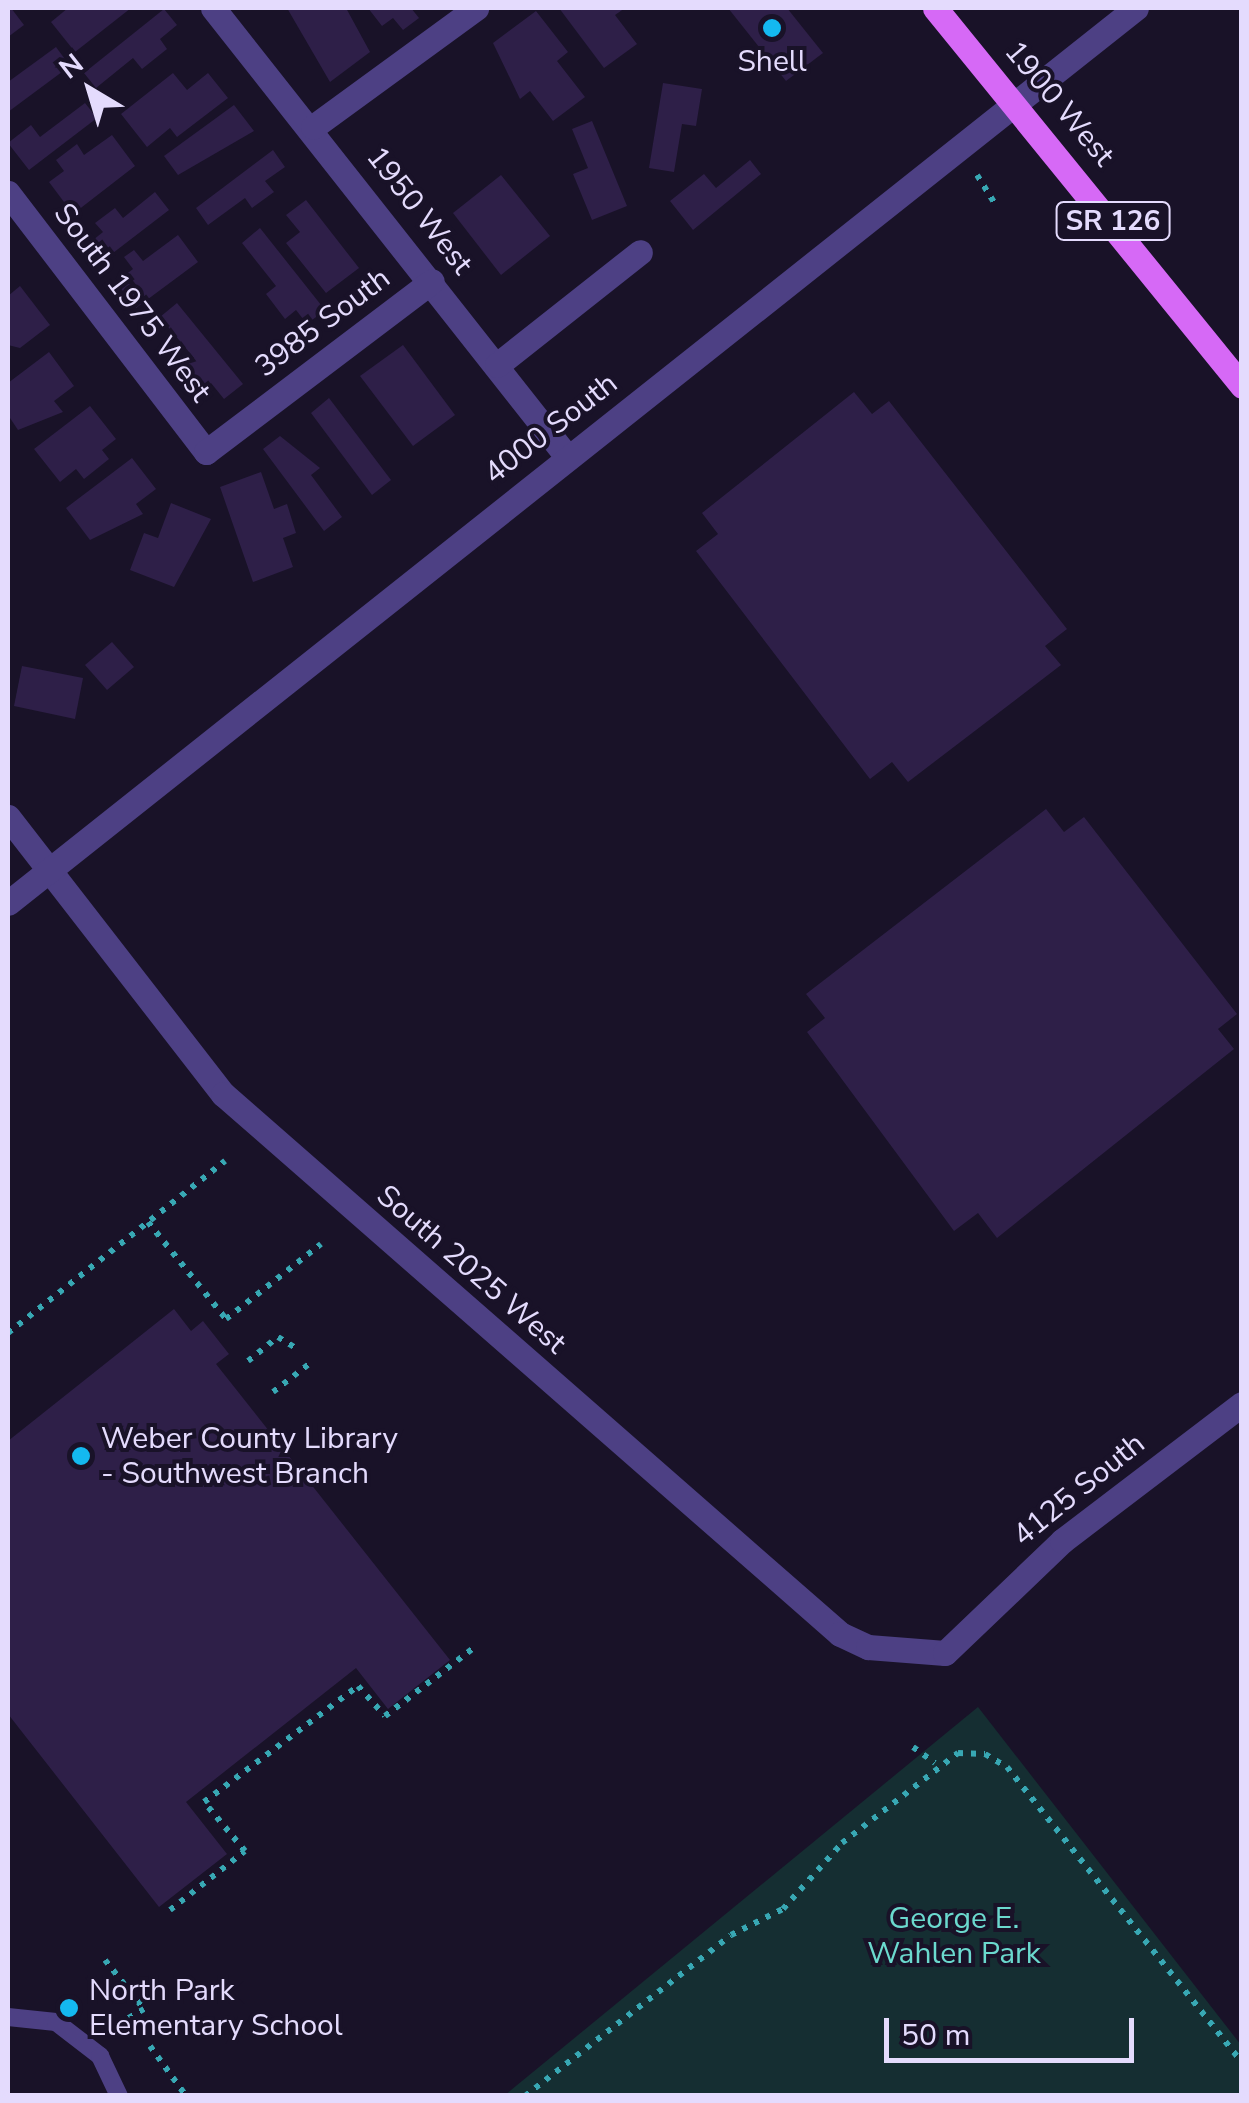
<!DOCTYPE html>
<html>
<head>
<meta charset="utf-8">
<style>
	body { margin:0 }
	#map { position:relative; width:1249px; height:2103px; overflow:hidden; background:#191228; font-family:"Nunito Sans",sans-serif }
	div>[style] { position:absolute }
	.green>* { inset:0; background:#152e32 }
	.building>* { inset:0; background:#2e1f48 }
	.path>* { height:6px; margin-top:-3px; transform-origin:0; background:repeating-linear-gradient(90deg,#38a8b4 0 5px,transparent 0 13px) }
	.service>* { height:18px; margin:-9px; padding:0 9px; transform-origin:9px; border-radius:9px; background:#4d4084 }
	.minor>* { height:25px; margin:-12.5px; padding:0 12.5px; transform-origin:12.5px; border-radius:12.5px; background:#4d4084 }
	.tertiary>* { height:25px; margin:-12.5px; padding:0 12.5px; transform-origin:12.5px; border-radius:12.5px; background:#4d4084 }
	.primary>* { height:25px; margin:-12.5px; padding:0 12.5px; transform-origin:12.5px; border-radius:12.5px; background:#d669f6 }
	.dots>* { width:28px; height:28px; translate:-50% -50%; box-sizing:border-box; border:5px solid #191228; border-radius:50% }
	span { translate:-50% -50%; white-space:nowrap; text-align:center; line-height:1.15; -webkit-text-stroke:8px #191228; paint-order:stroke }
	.shield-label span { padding:2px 8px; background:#191228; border:2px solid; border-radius:8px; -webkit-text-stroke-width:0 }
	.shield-label { font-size:28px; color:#e4dbfd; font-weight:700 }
	.poi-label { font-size:30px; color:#e4dbfd }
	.left { translate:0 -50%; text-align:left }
	.street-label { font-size:30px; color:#e4dbfd }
	.park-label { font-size:30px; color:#6bd9ce }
	.frame { position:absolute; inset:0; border:10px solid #e4dbfd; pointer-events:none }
	.north { position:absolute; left:40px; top:40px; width:100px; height:100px; -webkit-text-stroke:8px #191228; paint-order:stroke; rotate:322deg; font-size:28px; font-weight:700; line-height:40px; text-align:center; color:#e4dbfd }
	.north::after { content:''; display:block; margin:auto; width:35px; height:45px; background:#e4dbfd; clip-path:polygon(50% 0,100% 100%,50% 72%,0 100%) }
	.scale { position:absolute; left:884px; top:2018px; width:250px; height:45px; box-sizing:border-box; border:5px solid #e4dbfd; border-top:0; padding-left:12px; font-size:30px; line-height:35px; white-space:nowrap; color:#e4dbfd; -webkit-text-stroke:8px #191228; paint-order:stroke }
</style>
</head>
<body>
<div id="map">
	<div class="green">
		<i style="clip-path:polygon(978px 1707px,1241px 2045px,1241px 2095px,505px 2095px)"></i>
	</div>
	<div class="building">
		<i style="clip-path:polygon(11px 8px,24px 25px,8px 37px,8px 10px)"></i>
		<i style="clip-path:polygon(68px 8px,131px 8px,75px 52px,51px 22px)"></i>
		<i style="clip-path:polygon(287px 8px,346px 8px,370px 52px,330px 82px)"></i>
		<i style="clip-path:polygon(368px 8px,411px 8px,419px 18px,403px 30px,393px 18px,382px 26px)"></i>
		<i style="clip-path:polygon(559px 8px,625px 8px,615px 15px,637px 44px,604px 68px)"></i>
		<i style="clip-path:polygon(728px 8px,787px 8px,823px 53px,786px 81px)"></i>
		<i style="clip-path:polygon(164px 9px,177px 25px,160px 39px,167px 49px,142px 69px,133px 58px,96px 88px,84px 73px)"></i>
		<i style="clip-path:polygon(536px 11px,568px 52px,557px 61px,585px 97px,553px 121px,530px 91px,520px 99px,493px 43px)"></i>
		<i style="clip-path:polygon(56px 47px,70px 66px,8px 112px,8px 82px)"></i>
		<i style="clip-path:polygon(173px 73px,187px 90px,208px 73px,228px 98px,177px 137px,170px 128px,147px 147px,121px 114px)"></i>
		<i style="clip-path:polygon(663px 83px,702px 89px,696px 126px,682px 124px,674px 172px,649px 168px)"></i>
		<i style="clip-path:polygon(85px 103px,97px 118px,29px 170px,8px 143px,31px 125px,40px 137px)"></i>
		<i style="clip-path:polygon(234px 105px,254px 131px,178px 175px,164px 156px)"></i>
		<i style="clip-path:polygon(592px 121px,627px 206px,592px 220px,573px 174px,588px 168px,572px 129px)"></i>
		<i style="clip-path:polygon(112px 135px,135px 166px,73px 214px,49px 182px,64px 171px,56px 160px,77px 144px,84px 155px)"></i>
		<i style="clip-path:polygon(273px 150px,285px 167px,265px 181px,274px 192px,252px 208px,245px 198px,208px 225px,196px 208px)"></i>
		<i style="clip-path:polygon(750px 160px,761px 174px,693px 230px,670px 201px,704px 174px,716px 188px)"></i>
		<i style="clip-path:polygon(501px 175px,550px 236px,501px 275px,453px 213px)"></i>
		<i style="clip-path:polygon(155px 192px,169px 210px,96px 266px,83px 248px,103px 232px,95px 223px,115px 208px,123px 218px)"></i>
		<i style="clip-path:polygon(306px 200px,359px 268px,326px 293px,286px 243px,300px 232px,286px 215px)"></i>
		<i style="clip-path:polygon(260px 228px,325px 310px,307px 324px,296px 310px,285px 319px,266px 294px,276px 286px,242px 243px)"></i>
		<i style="clip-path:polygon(178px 235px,198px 262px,136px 308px,116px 282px,133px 269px,124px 257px,134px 250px,143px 261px)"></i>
		<i style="clip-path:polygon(20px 286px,50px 325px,20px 348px,8px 345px,8px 296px)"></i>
		<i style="clip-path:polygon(177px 303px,243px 384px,224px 399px,211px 383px,201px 392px,181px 367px,194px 358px,160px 317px)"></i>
		<i style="clip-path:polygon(403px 345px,455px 415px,413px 446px,360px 376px)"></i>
		<i style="clip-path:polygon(49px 352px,74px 386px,54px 401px,63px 412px,18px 430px,8px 415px,8px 383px)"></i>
		<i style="clip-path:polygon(854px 392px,872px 414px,889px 401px,1067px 629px,1045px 646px,1061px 665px,908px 782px,892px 762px,870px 779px,696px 551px,718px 534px,702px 513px)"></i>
		<i style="clip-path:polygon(329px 398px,391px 480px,372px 495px,311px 413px)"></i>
		<i style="clip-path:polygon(90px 406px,116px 439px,102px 450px,109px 459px,84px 479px,76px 469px,60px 482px,34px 449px)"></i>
		<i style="clip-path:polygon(280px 436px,320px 468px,311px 475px,342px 517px,324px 531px,263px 449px)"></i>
		<i style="clip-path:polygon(132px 458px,156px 489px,136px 504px,143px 514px,90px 540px,66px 508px)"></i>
		<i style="clip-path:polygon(261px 472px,274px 509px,287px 504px,296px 533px,283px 538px,293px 567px,253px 582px,220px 487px)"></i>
		<i style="clip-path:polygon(171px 503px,211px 519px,174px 587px,130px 570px,144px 533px,158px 538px)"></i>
		<i style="clip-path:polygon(112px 642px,134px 667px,107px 690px,85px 665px)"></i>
		<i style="clip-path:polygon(22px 666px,83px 678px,75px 719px,14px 706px)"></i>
		<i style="clip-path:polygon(1046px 809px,1064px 832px,1084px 817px,1237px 1014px,1218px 1029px,1234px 1049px,997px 1238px,978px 1213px,954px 1231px,807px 1032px,825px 1018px,806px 994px)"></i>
		<i style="clip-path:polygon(174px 1309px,191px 1331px,203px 1321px,229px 1354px,216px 1364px,450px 1660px,388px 1709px,356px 1668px,186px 1802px,227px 1854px,159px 1907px,8px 1714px,8px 1441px)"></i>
	</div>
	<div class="path">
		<i style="left:977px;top:175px;width:36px;rotate:58deg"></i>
		<i style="left:148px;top:1222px;width:124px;rotate:51.2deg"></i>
		<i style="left:226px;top:1319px;width:121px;rotate:-38.3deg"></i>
		<i style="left:8px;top:1333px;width:277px;rotate:-38.4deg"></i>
		<i style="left:248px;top:1361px;width:38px;rotate:-39deg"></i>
		<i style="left:278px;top:1337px;width:19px;rotate:32deg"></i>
		<i style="left:273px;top:1392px;width:46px;rotate:-37.9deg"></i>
		<i style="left:913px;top:1747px;width:27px;rotate:36deg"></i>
		<i style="left:170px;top:1910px;width:95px;rotate:-38.2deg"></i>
		<i style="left:245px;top:1851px;width:64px;rotate:-129.9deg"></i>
		<i style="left:204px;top:1802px;width:193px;rotate:-37deg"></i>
		<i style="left:358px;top:1686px;width:40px;rotate:48deg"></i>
		<i style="left:385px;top:1716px;width:113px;rotate:-37.5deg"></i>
		<i style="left:105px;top:1960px;width:63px;rotate:51.5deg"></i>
		<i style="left:144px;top:2009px;width:24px;rotate:150deg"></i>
		<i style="left:150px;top:2046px;width:62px;rotate:54.2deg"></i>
		<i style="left:525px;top:2096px;width:261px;rotate:-38deg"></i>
		<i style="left:731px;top:1935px;width:58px;rotate:-26.6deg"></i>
		<i style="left:783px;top:1909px;width:89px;rotate:-48.2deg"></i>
		<i style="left:842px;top:1843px;width:147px;rotate:-37.8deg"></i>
		<i style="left:958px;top:1753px;width:27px;rotate:2deg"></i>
		<i style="left:985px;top:1754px;width:26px;rotate:31deg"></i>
		<i style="left:1007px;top:1767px;width:377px;rotate:51.5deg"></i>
	</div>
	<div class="service">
		<i style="left:8px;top:2017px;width:48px;rotate:5.9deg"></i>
		<i style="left:56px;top:2022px;width:56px;rotate:37.7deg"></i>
		<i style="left:100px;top:2056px;width:44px;rotate:64.6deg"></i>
	</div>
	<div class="minor">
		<i style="left:213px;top:8px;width:573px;rotate:51.73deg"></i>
		<i style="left:1016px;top:103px;width:153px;rotate:-38.4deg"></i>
		<i style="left:313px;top:127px;width:202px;rotate:-36.1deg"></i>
		<i style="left:8px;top:193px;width:326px;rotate:52.6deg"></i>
		<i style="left:206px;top:452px;width:283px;rotate:-37.1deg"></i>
		<i style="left:497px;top:365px;width:182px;rotate:-38.3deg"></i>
		<i style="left:8px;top:817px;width:351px;rotate:52.2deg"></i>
		<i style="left:223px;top:1094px;width:820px;rotate:41.19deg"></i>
		<i style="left:840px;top:1634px;width:31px;rotate:25deg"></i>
		<i style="left:868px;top:1647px;width:77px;rotate:4.5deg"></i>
		<i style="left:945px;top:1653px;width:162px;rotate:-43.7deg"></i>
		<i style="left:1062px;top:1541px;width:226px;rotate:-37.3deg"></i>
	</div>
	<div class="tertiary">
		<i style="left:8px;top:903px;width:1287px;rotate:-38.44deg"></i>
	</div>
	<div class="primary">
		<i style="left:935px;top:8px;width:487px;rotate:50.9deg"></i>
	</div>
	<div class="dots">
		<i style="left:772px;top:28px;background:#14b9f0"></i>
		<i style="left:81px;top:1456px;background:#14b9f0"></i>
		<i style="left:69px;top:2008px;background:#14b9f0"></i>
	</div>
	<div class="shield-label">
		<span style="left:1113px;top:221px">SR 126</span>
	</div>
	<div class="poi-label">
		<span style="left:772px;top:62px">Shell</span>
		<span class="left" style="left:101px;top:1456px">Weber County Library<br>- Southwest Branch</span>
		<span class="left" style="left:89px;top:2008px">North Park<br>Elementary School</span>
	</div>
	<div class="street-label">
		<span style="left:1059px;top:104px;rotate:50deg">1900 West</span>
		<span style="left:419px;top:211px;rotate:52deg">1950 West</span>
		<span style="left:132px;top:303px;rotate:53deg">South 1975 West</span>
		<span style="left:323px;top:323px;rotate:-37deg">3985 South</span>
		<span style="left:551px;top:429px;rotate:-38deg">4000 South</span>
		<span style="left:471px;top:1270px;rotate:41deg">South 2025 West</span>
		<span style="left:1079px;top:1490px;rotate:-39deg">4125 South</span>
	</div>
	<div class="park-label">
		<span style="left:954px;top:1936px">George E.<br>Wahlen Park</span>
	</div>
	<div class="frame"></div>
	<div class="north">N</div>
	<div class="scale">50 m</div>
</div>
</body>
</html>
